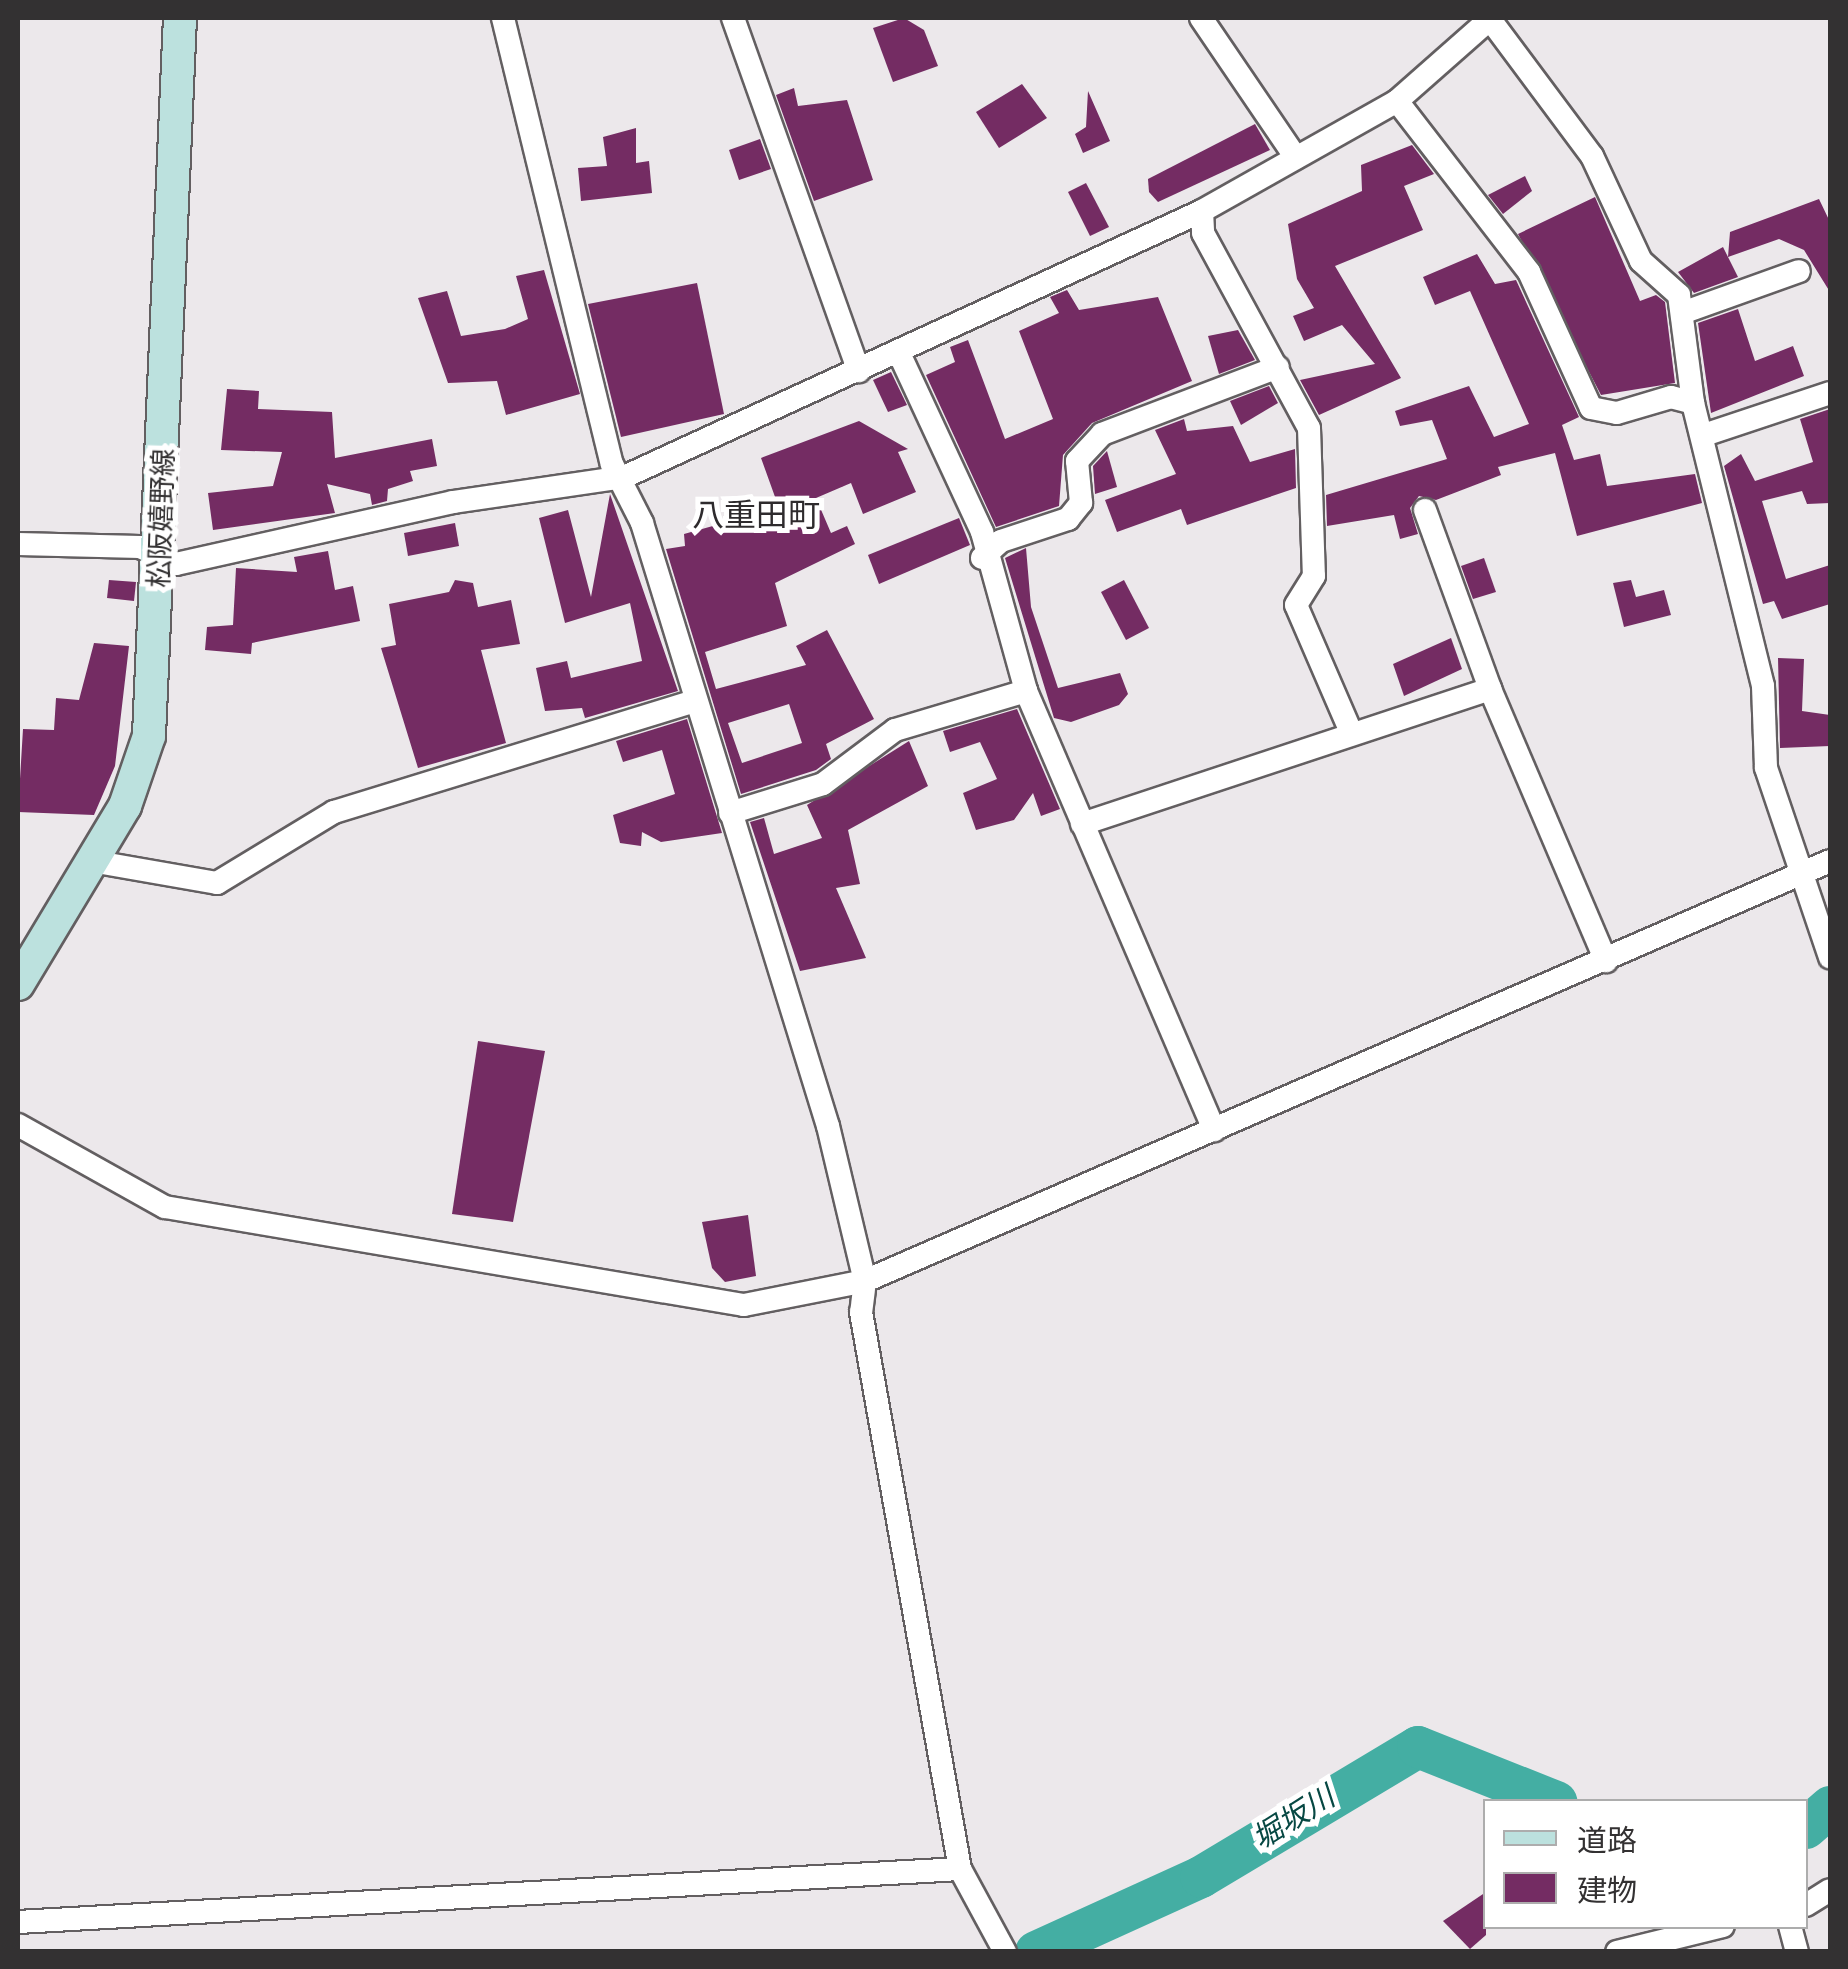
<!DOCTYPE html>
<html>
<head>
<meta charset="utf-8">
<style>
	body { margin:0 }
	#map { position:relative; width:1848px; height:1969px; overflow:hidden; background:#ece8eb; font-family:"PT Sans Narrow","Noto Sans JP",sans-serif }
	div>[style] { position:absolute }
	.river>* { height:42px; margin:-21px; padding:0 21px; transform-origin:21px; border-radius:21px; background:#44aea3 }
	.building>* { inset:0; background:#742c63 }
	.roads { filter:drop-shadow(2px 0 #635f61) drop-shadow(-2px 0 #635f61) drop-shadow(0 2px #635f61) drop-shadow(0 -2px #635f61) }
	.street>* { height:22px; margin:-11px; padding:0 11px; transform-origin:11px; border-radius:11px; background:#fff }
	.secondary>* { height:32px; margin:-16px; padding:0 16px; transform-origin:16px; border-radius:16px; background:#bce1de }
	span { translate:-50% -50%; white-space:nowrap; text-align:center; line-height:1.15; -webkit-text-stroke:10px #fff; paint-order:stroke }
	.street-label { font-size:28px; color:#333132 }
	.water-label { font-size:30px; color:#074843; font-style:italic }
	.quarter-label { font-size:32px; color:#2e2b2d }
	.frame { position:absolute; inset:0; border:20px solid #333132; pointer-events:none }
	.legend { position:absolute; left:1483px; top:1799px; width:325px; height:130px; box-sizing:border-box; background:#fff; border:2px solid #adadad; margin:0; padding:12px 18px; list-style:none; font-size:30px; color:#333132 }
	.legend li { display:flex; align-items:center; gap:20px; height:50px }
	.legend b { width:50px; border:2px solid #adadad }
</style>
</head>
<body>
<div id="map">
	<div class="river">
		<i style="left:1806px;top:1828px;width:32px;rotate:-41deg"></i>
		<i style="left:1036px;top:1952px;width:181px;rotate:-24.4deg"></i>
		<i style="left:1201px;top:1877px;width:253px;rotate:-30.9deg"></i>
		<i style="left:1418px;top:1747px;width:149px;rotate:21.7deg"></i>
	</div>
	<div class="building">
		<i style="clip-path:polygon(904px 18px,924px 30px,938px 66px,893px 82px,873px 28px)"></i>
		<i style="clip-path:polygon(1022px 84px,1047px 118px,999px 148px,976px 112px)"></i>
		<i style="clip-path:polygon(794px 88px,798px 106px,847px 100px,873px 180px,814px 201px,776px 95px)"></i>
		<i style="clip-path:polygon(1088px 91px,1110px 141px,1083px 153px,1075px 134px,1086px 127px)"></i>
		<i style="clip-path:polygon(1255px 124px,1270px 150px,1158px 202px,1149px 192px,1148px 179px)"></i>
		<i style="clip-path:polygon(636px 128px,636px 163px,649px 161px,652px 193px,581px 201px,578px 168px,607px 166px,603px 137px)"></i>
		<i style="clip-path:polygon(760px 139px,771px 169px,739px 180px,729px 150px)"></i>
		<i style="clip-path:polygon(1412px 145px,1434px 174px,1404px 186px,1423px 230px,1335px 266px,1401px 378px,1319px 415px,1300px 380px,1375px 364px,1342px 325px,1304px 341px,1293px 316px,1314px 308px,1297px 279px,1288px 224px,1362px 191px,1361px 165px)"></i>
		<i style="clip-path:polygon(1525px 176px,1532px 191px,1503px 214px,1488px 195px)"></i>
		<i style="clip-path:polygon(1086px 183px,1109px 227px,1090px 236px,1068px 192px)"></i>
		<i style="clip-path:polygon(1595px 197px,1640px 301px,1656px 295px,1665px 302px,1675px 383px,1601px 395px,1518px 234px)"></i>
		<i style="clip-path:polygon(1819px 199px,1830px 222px,1830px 292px,1804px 250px,1779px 239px,1728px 257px,1738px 277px,1694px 293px,1678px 272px,1723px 247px,1728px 257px,1730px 232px)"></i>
		<i style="clip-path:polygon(1477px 254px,1495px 284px,1516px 280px,1579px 417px,1562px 425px,1574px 460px,1600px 454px,1607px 486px,1695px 474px,1702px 503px,1577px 536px,1555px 453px,1498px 467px,1501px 475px,1436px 500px,1419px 496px,1410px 508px,1418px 534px,1400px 539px,1394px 515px,1327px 526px,1326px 495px,1447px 459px,1432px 420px,1400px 426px,1395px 411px,1469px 386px,1494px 437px,1529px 424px,1470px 291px,1435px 305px,1423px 277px)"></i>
		<i style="clip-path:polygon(544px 270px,580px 394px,506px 415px,497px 381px,448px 383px,418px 298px,447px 291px,461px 336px,505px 329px,528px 319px,516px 276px)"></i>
		<i style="clip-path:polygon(697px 283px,724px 414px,621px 437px,588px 304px)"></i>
		<i style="clip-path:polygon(1067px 290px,1079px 310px,1158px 297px,1192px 381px,1092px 423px,1063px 455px,1059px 506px,996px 527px,926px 375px,955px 362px,950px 347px,968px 340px,1005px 439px,1053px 419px,1019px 331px,1059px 313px,1050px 297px)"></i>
		<i style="clip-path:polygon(1738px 309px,1755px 361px,1793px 346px,1804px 376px,1711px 413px,1698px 323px)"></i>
		<i style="clip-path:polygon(1238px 330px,1255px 360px,1219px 374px,1208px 336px)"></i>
		<i style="clip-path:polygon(891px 372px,907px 405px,888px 412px,873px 380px)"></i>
		<i style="clip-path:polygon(1269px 386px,1278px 403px,1241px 425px,1230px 401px)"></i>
		<i style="clip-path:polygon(227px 389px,259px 391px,258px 409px,332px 412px,335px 458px,432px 439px,437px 466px,410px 471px,413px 481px,388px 489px,387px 501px,372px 505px,370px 494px,327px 484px,335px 513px,213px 530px,208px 493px,273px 486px,282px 452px,221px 450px)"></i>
		<i style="clip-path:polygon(1830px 409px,1830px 503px,1807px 504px,1802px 491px,1762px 501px,1786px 579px,1830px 565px,1830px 604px,1782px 619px,1774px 601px,1763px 604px,1724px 466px,1741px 454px,1755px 481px,1813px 462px,1800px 419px)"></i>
		<i style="clip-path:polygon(1184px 419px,1187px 431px,1233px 426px,1250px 462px,1295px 449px,1296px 488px,1187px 525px,1181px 509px,1117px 532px,1105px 500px,1176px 474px,1155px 430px)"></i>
		<i style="clip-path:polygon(evenodd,859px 421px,908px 449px,898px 452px,916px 492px,863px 514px,851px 483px,816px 498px,831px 533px,847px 526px,855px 544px,775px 583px,787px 626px,705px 652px,716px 689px,806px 665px,796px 646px,827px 630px,874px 719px,826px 744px,831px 759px,816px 770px,741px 794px,666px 549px,685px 546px,684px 534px,738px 519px,752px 526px,779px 508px,761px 458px,859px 421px,789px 704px,802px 743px,742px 763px,728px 723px,789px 704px)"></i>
		<i style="clip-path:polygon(1107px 451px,1117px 487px,1095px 494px,1093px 466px)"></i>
		<i style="clip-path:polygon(610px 494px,678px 691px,585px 718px,582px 708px,545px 711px,536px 668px,567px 661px,571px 678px,642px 661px,630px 603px,565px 623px,539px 518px,568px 510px,591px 597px)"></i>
		<i style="clip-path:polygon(959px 518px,970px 545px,879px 584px,868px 555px)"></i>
		<i style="clip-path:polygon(455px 523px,459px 546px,408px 556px,404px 533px)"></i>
		<i style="clip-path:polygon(1026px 548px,1031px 607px,1058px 688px,1120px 673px,1128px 694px,1119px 705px,1071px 722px,1054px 718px,1005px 558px)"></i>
		<i style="clip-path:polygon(328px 551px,335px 590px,353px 586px,360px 621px,252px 643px,251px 654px,205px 650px,207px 627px,233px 625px,236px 568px,297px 572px,294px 557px)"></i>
		<i style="clip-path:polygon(1484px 558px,1496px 592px,1473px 599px,1461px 566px)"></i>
		<i style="clip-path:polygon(109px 580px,136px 582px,134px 601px,107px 598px)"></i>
		<i style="clip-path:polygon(455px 580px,473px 583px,478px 607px,511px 600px,520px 644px,481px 650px,506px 743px,418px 768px,381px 648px,396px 645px,389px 604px,449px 592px)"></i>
		<i style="clip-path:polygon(1124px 580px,1149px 628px,1126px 640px,1101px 592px)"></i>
		<i style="clip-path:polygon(1631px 580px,1636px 597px,1664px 590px,1671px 615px,1624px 627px,1613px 583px)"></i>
		<i style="clip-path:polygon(1451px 638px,1462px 669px,1404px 696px,1393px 664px)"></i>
		<i style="clip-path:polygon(94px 643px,129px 646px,115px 766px,94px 815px,18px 812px,23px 729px,54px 730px,56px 698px,79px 700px)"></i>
		<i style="clip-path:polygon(1778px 658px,1804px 659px,1802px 711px,1830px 715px,1830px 746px,1780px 748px)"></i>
		<i style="clip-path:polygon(1017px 709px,1060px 809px,1041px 816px,1033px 793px,1014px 820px,976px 830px,963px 793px,997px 779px,980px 742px,950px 752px,943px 731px)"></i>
		<i style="clip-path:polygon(687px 719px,722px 833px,661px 842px,642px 832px,641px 846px,620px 843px,613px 815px,675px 794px,662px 750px,623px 762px,616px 741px)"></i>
		<i style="clip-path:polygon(909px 741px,928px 786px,848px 830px,860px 884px,836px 888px,866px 958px,800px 971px,750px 822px,764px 818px,774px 854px,822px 838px,807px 805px)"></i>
		<i style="clip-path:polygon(478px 1041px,545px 1051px,513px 1222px,452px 1214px)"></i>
		<i style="clip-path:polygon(748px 1215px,756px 1276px,725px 1282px,712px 1268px,702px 1222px)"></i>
		<i style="clip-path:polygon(1486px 1892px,1486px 1935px,1470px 1949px,1443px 1921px)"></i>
	</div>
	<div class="roads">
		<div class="street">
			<i style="left:503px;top:18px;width:459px;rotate:76.3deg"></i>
			<i style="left:612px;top:464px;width:66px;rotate:63deg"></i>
			<i style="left:642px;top:523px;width:631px;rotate:72.86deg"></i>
			<i style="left:828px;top:1126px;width:159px;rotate:76.6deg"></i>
			<i style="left:865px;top:1281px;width:31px;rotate:97deg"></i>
			<i style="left:861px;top:1312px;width:566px;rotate:79.92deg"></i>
			<i style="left:960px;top:1869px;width:94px;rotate:61.5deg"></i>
			<i style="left:733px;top:18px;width:375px;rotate:70.4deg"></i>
			<i style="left:1201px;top:18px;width:169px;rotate:55.8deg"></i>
			<i style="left:1489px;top:18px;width:172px;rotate:53.3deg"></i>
			<i style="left:1592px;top:156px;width:116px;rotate:65deg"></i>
			<i style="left:1641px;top:261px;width:51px;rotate:41.8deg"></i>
			<i style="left:1679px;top:295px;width:109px;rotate:82.6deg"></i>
			<i style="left:1693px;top:403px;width:292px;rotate:76.1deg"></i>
			<i style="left:1763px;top:686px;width:82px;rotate:87.9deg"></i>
			<i style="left:1766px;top:768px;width:200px;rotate:71.3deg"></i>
			<i style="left:1397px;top:101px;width:216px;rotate:52.3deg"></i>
			<i style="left:1529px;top:272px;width:149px;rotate:65.5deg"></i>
			<i style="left:1591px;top:408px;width:26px;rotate:11deg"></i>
			<i style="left:1617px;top:413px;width:56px;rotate:-16.5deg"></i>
			<i style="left:1671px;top:397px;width:23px;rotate:15deg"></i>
			<i style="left:1202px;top:211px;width:22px;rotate:87deg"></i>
			<i style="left:1203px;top:233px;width:222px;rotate:61.5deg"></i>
			<i style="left:1309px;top:428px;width:148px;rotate:88.1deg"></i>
			<i style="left:1314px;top:576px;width:34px;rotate:122deg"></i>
			<i style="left:1296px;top:605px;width:138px;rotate:66.6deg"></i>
			<i style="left:1682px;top:313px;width:124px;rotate:-19.7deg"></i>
			<i style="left:899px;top:353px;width:197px;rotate:65.1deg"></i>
			<i style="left:982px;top:532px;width:165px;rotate:74.5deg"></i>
			<i style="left:1026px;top:691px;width:478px;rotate:66.8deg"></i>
			<i style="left:1704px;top:435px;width:133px;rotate:-18.4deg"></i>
			<i style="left:1425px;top:510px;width:190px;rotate:70deg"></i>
			<i style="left:18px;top:544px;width:122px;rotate:1.4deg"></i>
			<i style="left:140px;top:547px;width:40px;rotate:25deg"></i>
			<i style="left:176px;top:564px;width:284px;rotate:-12.6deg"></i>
			<i style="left:453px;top:502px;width:173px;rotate:-8.3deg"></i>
			<i style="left:624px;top:477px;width:636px;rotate:-24.71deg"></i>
			<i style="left:1202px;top:211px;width:224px;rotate:-29.4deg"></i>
			<i style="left:1397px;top:101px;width:125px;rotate:-41.4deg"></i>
			<i style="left:982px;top:558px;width:25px;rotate:-42deg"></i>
			<i style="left:1001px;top:541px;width:71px;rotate:-18.2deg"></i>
			<i style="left:1068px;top:519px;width:21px;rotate:-51deg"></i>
			<i style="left:1081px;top:503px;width:42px;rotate:-95.4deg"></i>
			<i style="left:1077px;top:461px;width:37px;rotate:-47deg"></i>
			<i style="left:1102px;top:434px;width:188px;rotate:-20.8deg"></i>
			<i style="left:730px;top:813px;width:97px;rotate:-17.3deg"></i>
			<i style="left:823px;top:784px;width:90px;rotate:-36.9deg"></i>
			<i style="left:895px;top:730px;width:137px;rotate:-16.6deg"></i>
			<i style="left:1082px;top:824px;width:430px;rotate:-18.3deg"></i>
			<i style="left:1490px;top:689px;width:296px;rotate:66.9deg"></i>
			<i style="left:91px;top:861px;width:128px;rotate:9.9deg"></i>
			<i style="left:217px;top:883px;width:137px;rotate:-31.3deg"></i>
			<i style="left:334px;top:812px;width:378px;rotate:-17.1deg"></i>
			<i style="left:18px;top:1125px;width:168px;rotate:29.2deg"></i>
			<i style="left:165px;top:1207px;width:587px;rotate:9.61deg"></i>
			<i style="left:744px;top:1305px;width:123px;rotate:-11.2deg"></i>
			<i style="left:865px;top:1281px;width:1052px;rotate:-23.52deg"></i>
			<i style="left:1806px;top:1905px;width:28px;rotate:-32deg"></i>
			<i style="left:18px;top:1922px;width:943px;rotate:-3.22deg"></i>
			<i style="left:1790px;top:1926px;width:27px;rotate:75deg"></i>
			<i style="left:1617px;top:1952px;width:109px;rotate:-13.8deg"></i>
		</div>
		<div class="secondary">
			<i style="left:18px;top:984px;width:208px;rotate:-59deg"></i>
			<i style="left:125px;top:806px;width:74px;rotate:-71.1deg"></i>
			<i style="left:149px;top:736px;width:719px;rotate:-87.53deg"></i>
		</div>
	</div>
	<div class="street-label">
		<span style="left:161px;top:518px;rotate:-88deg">松阪嬉野線</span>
	</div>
	<div class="water-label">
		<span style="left:1293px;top:1817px;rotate:-32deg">堀坂川</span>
	</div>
	<div class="quarter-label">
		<span style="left:756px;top:514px">八重田町</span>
	</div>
	<div class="frame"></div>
	<ul class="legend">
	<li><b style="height:12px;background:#bce1de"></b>道路</li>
	<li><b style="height:28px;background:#742c63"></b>建物</li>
	</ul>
</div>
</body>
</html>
